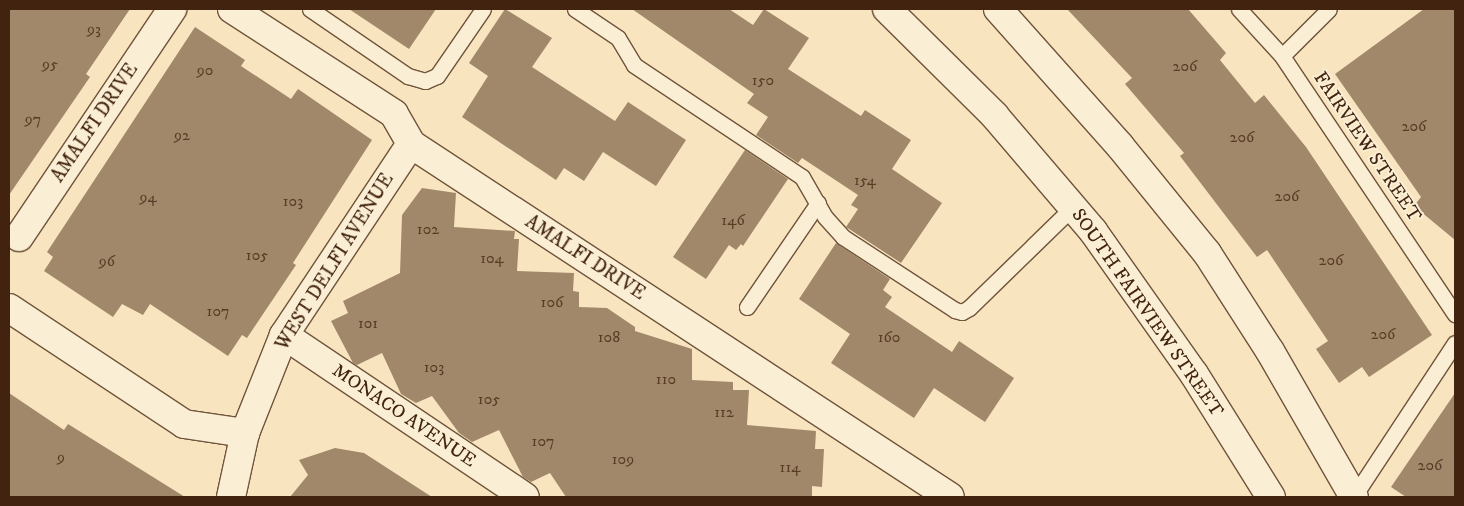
<!DOCTYPE html>
<html>
<head>
<meta charset="utf-8">
<style>
	body { margin:0 }
	#map { position:relative; width:1464px; height:506px; overflow:hidden; background:#f8e5bf; font-family:"IM FELL DW Pica",serif }
	div>[style] { position:absolute }
	.building>* { inset:0; background:#a1886b }
	.roads { filter:drop-shadow(1px 0 #70543b) drop-shadow(-1px 0 #70543b) drop-shadow(0 1px #70543b) drop-shadow(0 -1px #70543b) }
	.service>* { height:15px; margin:-7.5px; padding:0 7.5px; transform-origin:7.5px; border-radius:7.5px; background:#faeed5 }
	.minor>* { height:28px; margin:-14px; padding:0 14px; transform-origin:14px; border-radius:14px; background:#faeed5 }
	.secondary>* { height:28px; margin:-14px; padding:0 14px; transform-origin:14px; border-radius:14px; background:#faeed5 }
	span { translate:-50% -50%; white-space:nowrap; text-align:center; line-height:1.15; -webkit-text-stroke:4px #faeed5; paint-order:stroke }
	.number-label { font-size:16px; color:#5a3c26 }
	.number-label span { -webkit-text-stroke-width:0 }
	.street-label { font-size:19px; color:#42230f }
	.frame { position:absolute; inset:0; border:10px solid #42230f; pointer-events:none }
</style>
</head>
<body>
<div id="map">
	<div class="building">
		<i style="clip-path:polygon(9px 9px,130px 9px,86px 74px,90px 77px,9px 195px)"></i>
		<i style="clip-path:polygon(349px 9px,436px 9px,409px 49px)"></i>
		<i style="clip-path:polygon(505px 9px,552px 38px,532px 67px,615px 121px,628px 102px,686px 140px,656px 186px,603px 152px,584px 181px,564px 168px,556px 180px,462px 117px,488px 76px,469px 63px)"></i>
		<i style="clip-path:polygon(632px 9px,729px 9px,753px 25px,764px 9px,809px 38px,788px 69px,861px 116px,865px 110px,911px 140px,892px 169px,942px 203px,901px 263px,846px 227px,858px 209px,851px 205px,858px 195px,802px 158px,798px 163px,756px 135px,768px 117px,747px 103px,754px 94px)"></i>
		<i style="clip-path:polygon(1067px 9px,1188px 9px,1226px 53px,1220px 60px,1255px 103px,1264px 95px,1306px 147px,1432px 335px,1369px 377px,1362px 367px,1339px 383px,1316px 349px,1328px 341px,1267px 250px,1257px 257px,1180px 156px,1184px 153px,1125px 84px,1132px 78px)"></i>
		<i style="clip-path:polygon(1424px 9px,1455px 9px,1455px 240px,1414px 206px,1421px 197px,1335px 74px)"></i>
		<i style="clip-path:polygon(195px 27px,245px 60px,241px 66px,291px 99px,298px 89px,372px 140px,293px 263px,296px 265px,247px 338px,242px 335px,228px 356px,150px 304px,143px 315px,122px 304px,113px 317px,44px 271px,53px 257px,47px 252px)"></i>
		<i style="clip-path:polygon(745px 150px,788px 179px,743px 246px,741px 244px,736px 250px,729px 245px,706px 279px,673px 257px)"></i>
		<i style="clip-path:polygon(422px 188px,456px 193px,454px 227px,515px 231px,514px 239px,519px 239px,517px 271px,574px 273px,573px 291px,579px 292px,579px 307px,607px 308px,635px 327px,635px 331px,692px 349px,692px 380px,733px 382px,733px 390px,749px 390px,747px 425px,816px 431px,815px 449px,824px 449px,822px 487px,812px 486px,812px 497px,566px 497px,550px 473px,531px 482px,523px 477px,499px 430px,472px 442px,459px 433px,432px 396px,416px 403px,401px 394px,382px 353px,357px 365px,353px 363px,331px 321px,348px 313px,343px 301px,400px 273px,402px 215px)"></i>
		<i style="clip-path:polygon(836px 243px,890px 279px,883px 290px,892px 297px,885px 307px,952px 352px,959px 341px,1014px 378px,985px 422px,934px 388px,914px 418px,831px 363px,850px 334px,799px 299px)"></i>
		<i style="clip-path:polygon(9px 393px,64px 430px,68px 424px,185px 497px,9px 497px)"></i>
		<i style="clip-path:polygon(1455px 393px,1455px 497px,1406px 497px,1391px 487px)"></i>
		<i style="clip-path:polygon(335px 448px,364px 453px,432px 497px,290px 497px,308px 475px,299px 460px)"></i>
	</div>
	<div class="roads">
		<div class="service">
			<i style="left:310px;top:9px;width:119px;rotate:34.4deg"></i>
			<i style="left:408px;top:76px;width:18px;rotate:16deg"></i>
			<i style="left:425px;top:81px;width:13px;rotate:-23deg"></i>
			<i style="left:437px;top:76px;width:81px;rotate:-55.5deg"></i>
			<i style="left:575px;top:9px;width:52px;rotate:34deg"></i>
			<i style="left:618px;top:38px;width:31px;rotate:59deg"></i>
			<i style="left:634px;top:65px;width:202px;rotate:33.7deg"></i>
			<i style="left:802px;top:177px;width:46px;rotate:60.1deg"></i>
			<i style="left:825px;top:217px;width:27px;rotate:48deg"></i>
			<i style="left:843px;top:237px;width:134px;rotate:33.1deg"></i>
			<i style="left:955px;top:310px;width:7px;rotate:16deg"></i>
			<i style="left:962px;top:312px;width:8px;rotate:-30deg"></i>
			<i style="left:969px;top:308px;width:145px;rotate:-44.2deg"></i>
			<i style="left:1239px;top:9px;width:64px;rotate:47.5deg"></i>
			<i style="left:1282px;top:56px;width:311px;rotate:56.2deg"></i>
			<i style="left:1282px;top:56px;width:66px;rotate:-45deg"></i>
			<i style="left:747px;top:307px;width:126px;rotate:-55.7deg"></i>
			<i style="left:1354px;top:496px;width:183px;rotate:-56.6deg"></i>
		</div>
		<div class="minor">
			<i style="left:232px;top:9px;width:193px;rotate:32.9deg"></i>
			<i style="left:394px;top:114px;width:34px;rotate:60deg"></i>
			<i style="left:411px;top:144px;width:644px;rotate:33.22deg"></i>
			<i style="left:19px;top:237px;width:275px;rotate:-56.1deg"></i>
			<i style="left:9px;top:308px;width:210px;rotate:33.5deg"></i>
			<i style="left:184px;top:424px;width:62px;rotate:8.4deg"></i>
			<i style="left:284px;top:335px;width:290px;rotate:33.9deg"></i>
			<i style="left:231px;top:497px;width:66px;rotate:-77.7deg"></i>
			<i style="left:245px;top:433px;width:105px;rotate:-68.3deg"></i>
			<i style="left:284px;top:335px;width:229px;rotate:-56.4deg"></i>
		</div>
		<div class="secondary">
			<i style="left:887px;top:9px;width:151px;rotate:44.7deg"></i>
			<i style="left:994px;top:115px;width:153px;rotate:49.5deg"></i>
			<i style="left:1093px;top:231px;width:175px;rotate:54.8deg"></i>
			<i style="left:1194px;top:374px;width:145px;rotate:58deg"></i>
			<i style="left:998px;top:9px;width:183px;rotate:48.3deg"></i>
			<i style="left:1120px;top:146px;width:138px;rotate:50.9deg"></i>
			<i style="left:1207px;top:253px;width:117px;rotate:57.3deg"></i>
			<i style="left:1270px;top:351px;width:168px;rotate:60.1deg"></i>
		</div>
	</div>
	<div class="number-label">
		<span style="left:94px;top:29px">93</span>
		<span style="left:50px;top:64px">95</span>
		<span style="left:1185px;top:66px">206</span>
		<span style="left:205px;top:70px">90</span>
		<span style="left:763px;top:80px">150</span>
		<span style="left:33px;top:119px">97</span>
		<span style="left:1414px;top:126px">206</span>
		<span style="left:182px;top:135px">92</span>
		<span style="left:1242px;top:137px">206</span>
		<span style="left:865px;top:180px">154</span>
		<span style="left:1287px;top:196px">206</span>
		<span style="left:148px;top:197px">94</span>
		<span style="left:293px;top:201px">103</span>
		<span style="left:733px;top:220px">146</span>
		<span style="left:428px;top:229px">102</span>
		<span style="left:257px;top:255px">105</span>
		<span style="left:492px;top:258px">104</span>
		<span style="left:1331px;top:260px">206</span>
		<span style="left:107px;top:261px">96</span>
		<span style="left:552px;top:302px">106</span>
		<span style="left:218px;top:311px">107</span>
		<span style="left:368px;top:323px">101</span>
		<span style="left:1383px;top:334px">206</span>
		<span style="left:609px;top:337px">108</span>
		<span style="left:889px;top:337px">160</span>
		<span style="left:434px;top:367px">103</span>
		<span style="left:666px;top:379px">110</span>
		<span style="left:489px;top:399px">105</span>
		<span style="left:724px;top:412px">112</span>
		<span style="left:543px;top:441px">107</span>
		<span style="left:61px;top:457px">9</span>
		<span style="left:623px;top:459px">109</span>
		<span style="left:1430px;top:465px">206</span>
		<span style="left:790px;top:467px">114</span>
	</div>
	<div class="street-label">
		<span style="left:95px;top:123px;rotate:-56deg">AMALFI DRIVE</span>
		<span style="left:1367px;top:147px;rotate:56deg">FAIRVIEW STREET</span>
		<span style="left:585px;top:258px;rotate:33deg">AMALFI DRIVE</span>
		<span style="left:335px;top:262px;rotate:-58deg">WEST DELFI AVENUE</span>
		<span style="left:1147px;top:313px;rotate:55deg">SOUTH FAIRVIEW STREET</span>
		<span style="left:404px;top:416px;rotate:34deg">MONACO AVENUE</span>
	</div>
	<div class="frame"></div>
</div>
</body>
</html>
